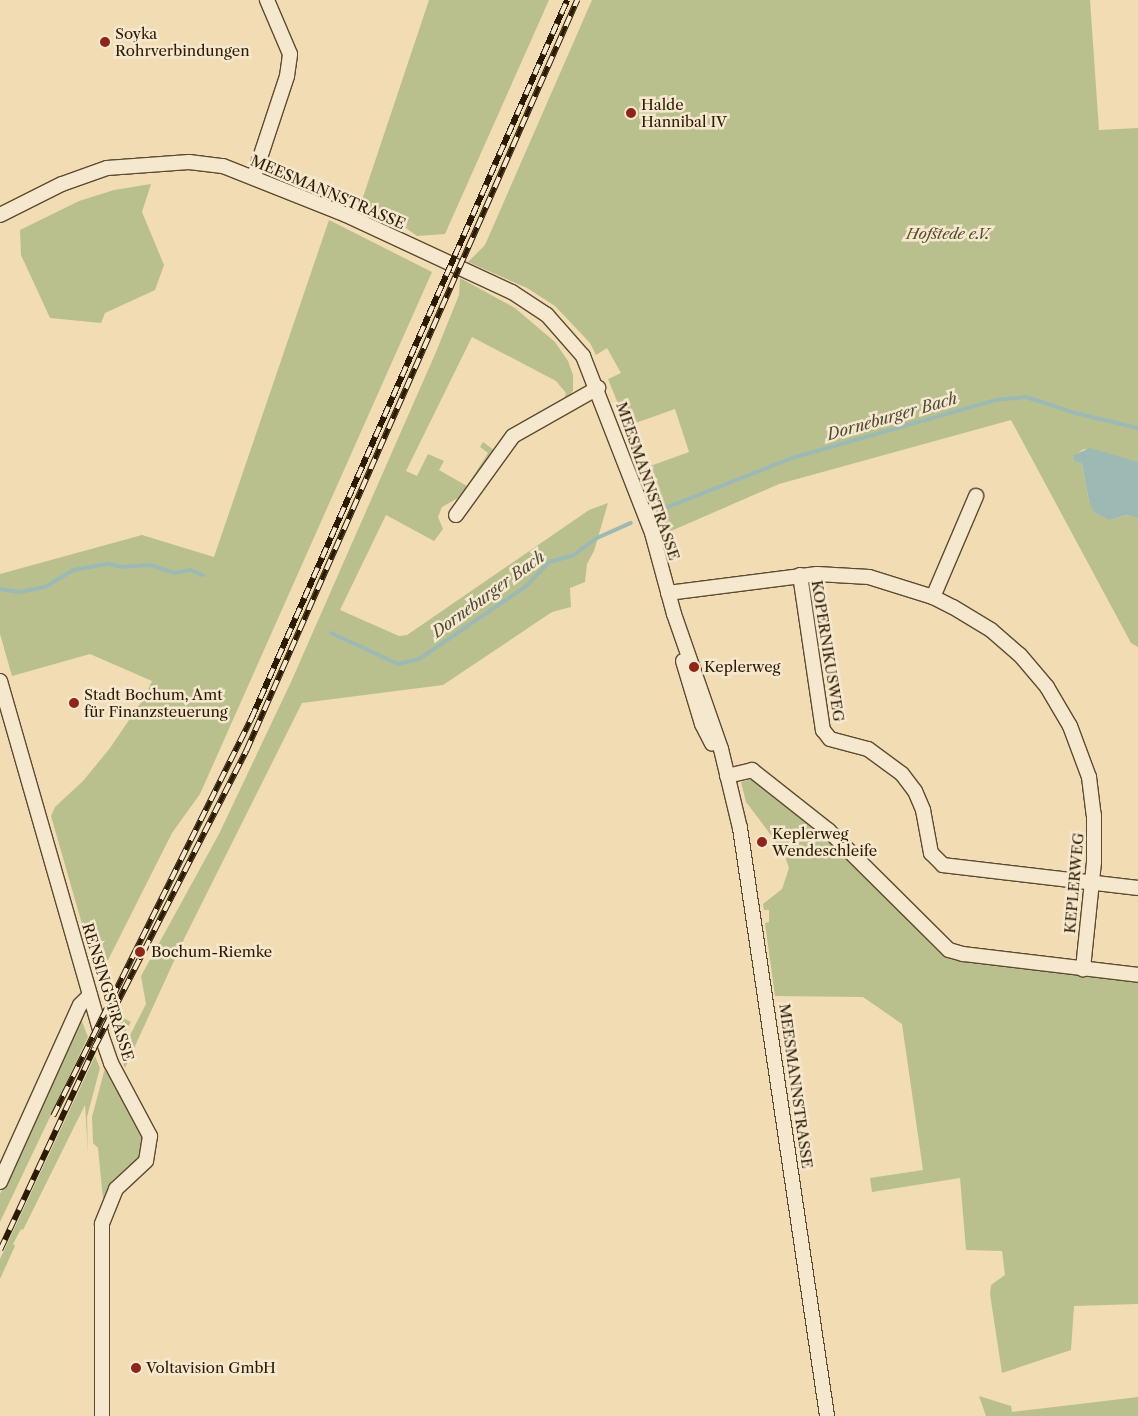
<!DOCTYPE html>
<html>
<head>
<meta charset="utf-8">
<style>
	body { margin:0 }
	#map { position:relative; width:1138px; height:1416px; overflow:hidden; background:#f1dcb4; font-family:"Libre Caslon Text",serif }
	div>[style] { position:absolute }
	.green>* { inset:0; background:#b9c08e }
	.water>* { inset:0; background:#9cbab3 }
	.stream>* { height:4px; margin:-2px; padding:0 2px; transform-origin:2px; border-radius:2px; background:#9cbab3 }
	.roads { filter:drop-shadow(1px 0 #5d4b2f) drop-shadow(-1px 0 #5d4b2f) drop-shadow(0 1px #5d4b2f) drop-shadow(0 -1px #5d4b2f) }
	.minor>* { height:14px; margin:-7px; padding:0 7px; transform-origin:7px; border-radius:7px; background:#f6e8ce }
	.rail>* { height:5.5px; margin-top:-2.75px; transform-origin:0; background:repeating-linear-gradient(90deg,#f6e8ce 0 11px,#2c1b03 0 22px); box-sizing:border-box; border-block:1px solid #2c1b03 }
	.dots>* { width:14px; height:14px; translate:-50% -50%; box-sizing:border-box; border:2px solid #f6e8ce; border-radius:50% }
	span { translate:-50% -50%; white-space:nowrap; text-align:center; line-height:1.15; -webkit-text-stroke:5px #f6e8ce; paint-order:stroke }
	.poi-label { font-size:15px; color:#2c1b03 }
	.left { translate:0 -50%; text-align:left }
	.street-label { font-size:15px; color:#2c1b03 }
	.park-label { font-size:15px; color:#564d2d; font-style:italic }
	.water-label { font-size:16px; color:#4e4b38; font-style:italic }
</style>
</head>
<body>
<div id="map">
	<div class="green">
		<i style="clip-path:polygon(429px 0,549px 0,445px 234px,417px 236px,399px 223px,360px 206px)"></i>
		<i style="clip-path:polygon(592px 0,1090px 0,1099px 130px,1138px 128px,1138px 462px,1084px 449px,1073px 456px,1075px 461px,1082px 464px,1089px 502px,1110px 520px,1126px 515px,1138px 518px,1138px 647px,1131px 643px,1011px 420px,779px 484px,664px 534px,642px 469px,689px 452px,675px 409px,627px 426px,608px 379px,621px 373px,607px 348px,596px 355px,590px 343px,555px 306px,527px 288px,468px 262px,485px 245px)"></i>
		<i style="clip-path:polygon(151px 184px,142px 212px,164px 265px,155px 290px,105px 313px,101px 323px,50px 318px,21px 255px,20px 230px,79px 201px,114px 190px)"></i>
		<i style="clip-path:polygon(329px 220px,432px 272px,200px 794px,172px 833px,98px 980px,51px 816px,55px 807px,83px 781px,110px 748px,144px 698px,152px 681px,90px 654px,12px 676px,0 634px,0 574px,142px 535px,214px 557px)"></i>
		<i style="clip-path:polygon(460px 278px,515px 308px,555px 342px,568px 361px,573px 375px,573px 390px,569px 398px,563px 401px,566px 393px,556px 381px,472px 337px,406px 471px,417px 476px,428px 454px,444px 461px,439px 470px,467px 486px,488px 453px,480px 447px,483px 442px,494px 450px,467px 493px,442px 507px,438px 517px,443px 529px,434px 541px,386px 515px,340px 610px,399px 636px,407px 635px,589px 510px,608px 503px,594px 551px,587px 564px,585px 582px,570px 588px,571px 607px,552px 612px,443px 685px,302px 703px,185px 937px,125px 1068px,120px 1055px,146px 1004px,141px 976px,219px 834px,291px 682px,436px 352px,459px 295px)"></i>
		<i style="clip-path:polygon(755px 778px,817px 827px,937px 946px,1138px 979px,1138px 1304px,1074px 1306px,1071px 1350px,1002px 1373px,990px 1294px,991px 1285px,1005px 1275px,1002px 1251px,966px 1250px,960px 1178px,872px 1192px,870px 1178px,923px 1170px,902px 1024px,863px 997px,775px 996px,765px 923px,769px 922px,769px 910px,764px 910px,763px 904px,782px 889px,789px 868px,783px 851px,746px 802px,741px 782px)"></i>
		<i style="clip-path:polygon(116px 1014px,131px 1022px,122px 1037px,117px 1036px,112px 1022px)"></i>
		<i style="clip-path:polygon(81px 1019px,88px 1037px,0 1222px,0 1194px)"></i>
		<i style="clip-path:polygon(95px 1056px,100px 1068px,87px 1117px,88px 1153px,85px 1105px,23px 1230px,21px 1229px,13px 1244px,15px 1246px,0 1279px,0 1259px)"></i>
		<i style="clip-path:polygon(105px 1068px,143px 1136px,140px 1156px,113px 1180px,103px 1199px,98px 1148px,93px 1143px,92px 1117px)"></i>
		<i style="clip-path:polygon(979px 1396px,1011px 1406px,1012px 1412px,1138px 1397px,1138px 1416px,986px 1416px)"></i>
	</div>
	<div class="water">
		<i style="clip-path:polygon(1090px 448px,1138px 462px,1138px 518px,1126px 515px,1110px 520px,1095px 513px,1089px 502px,1082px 464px,1074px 461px,1073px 455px)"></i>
	</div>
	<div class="stream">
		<i style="left:660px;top:510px;width:142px;rotate:-21.5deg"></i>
		<i style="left:792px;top:458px;width:212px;rotate:-15.9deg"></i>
		<i style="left:996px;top:400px;width:30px;rotate:-6deg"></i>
		<i style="left:1026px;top:397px;width:52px;rotate:18.1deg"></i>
		<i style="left:1075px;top:413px;width:65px;rotate:13.4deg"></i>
		<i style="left:0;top:589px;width:19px;rotate:9deg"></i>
		<i style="left:19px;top:592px;width:26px;rotate:-11deg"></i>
		<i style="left:45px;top:587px;width:33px;rotate:-31deg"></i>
		<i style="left:73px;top:570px;width:36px;rotate:-10deg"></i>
		<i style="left:108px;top:564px;width:13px;rotate:13deg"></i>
		<i style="left:121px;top:567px;width:29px;rotate:-4deg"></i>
		<i style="left:150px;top:565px;width:25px;rotate:18deg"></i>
		<i style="left:174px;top:573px;width:16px;rotate:-11deg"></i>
		<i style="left:190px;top:570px;width:14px;rotate:21deg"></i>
		<i style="left:331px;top:633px;width:74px;rotate:24.8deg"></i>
		<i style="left:398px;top:664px;width:22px;rotate:-13deg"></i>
		<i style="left:419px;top:659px;width:128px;rotate:-34.2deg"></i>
		<i style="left:525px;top:587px;width:35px;rotate:-46deg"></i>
		<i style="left:549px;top:562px;width:24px;rotate:-15deg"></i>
		<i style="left:572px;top:556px;width:31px;rotate:-36deg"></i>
		<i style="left:597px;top:538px;width:37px;rotate:-24deg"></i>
	</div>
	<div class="roads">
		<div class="minor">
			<i style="left:254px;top:176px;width:105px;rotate:-71.7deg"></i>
			<i style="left:287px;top:76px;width:22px;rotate:-82deg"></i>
			<i style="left:290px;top:54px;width:59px;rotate:-113.1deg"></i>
			<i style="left:0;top:215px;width:69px;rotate:-26.6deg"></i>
			<i style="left:62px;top:184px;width:48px;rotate:-19.6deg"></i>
			<i style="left:107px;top:168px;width:82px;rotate:-4.2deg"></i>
			<i style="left:189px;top:162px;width:34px;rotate:7deg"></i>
			<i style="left:223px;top:166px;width:132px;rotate:21.7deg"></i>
			<i style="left:346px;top:215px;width:183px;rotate:24.9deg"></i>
			<i style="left:512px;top:292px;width:42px;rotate:33.3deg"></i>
			<i style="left:547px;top:315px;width:55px;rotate:48.7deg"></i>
			<i style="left:583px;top:356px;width:190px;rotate:68.7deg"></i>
			<i style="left:652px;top:533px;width:84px;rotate:74.8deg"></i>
			<i style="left:674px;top:614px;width:143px;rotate:70.8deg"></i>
			<i style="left:721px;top:749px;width:81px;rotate:76.5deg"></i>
			<i style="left:740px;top:828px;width:594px;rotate:81.58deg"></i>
			<i style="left:456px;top:515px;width:97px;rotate:-54.2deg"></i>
			<i style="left:513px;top:436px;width:98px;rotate:-29.5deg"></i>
			<i style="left:800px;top:575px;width:157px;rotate:81.6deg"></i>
			<i style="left:823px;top:730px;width:11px;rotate:52deg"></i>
			<i style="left:830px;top:739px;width:39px;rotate:15deg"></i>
			<i style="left:868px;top:749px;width:42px;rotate:36.3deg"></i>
			<i style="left:902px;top:774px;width:21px;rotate:53deg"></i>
			<i style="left:915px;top:791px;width:21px;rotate:67deg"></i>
			<i style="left:923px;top:810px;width:44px;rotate:79.5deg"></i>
			<i style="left:931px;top:853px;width:17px;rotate:45deg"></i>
			<i style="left:943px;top:865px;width:196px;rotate:6.7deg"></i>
			<i style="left:668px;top:593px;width:150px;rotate:-7.3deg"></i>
			<i style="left:817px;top:574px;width:52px;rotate:3.3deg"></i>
			<i style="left:869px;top:577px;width:67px;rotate:17.4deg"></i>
			<i style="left:933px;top:597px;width:22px;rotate:27deg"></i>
			<i style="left:953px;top:607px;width:44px;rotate:31.2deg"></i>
			<i style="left:991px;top:630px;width:38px;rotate:41deg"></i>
			<i style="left:1020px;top:655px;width:42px;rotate:49.8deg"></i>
			<i style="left:1047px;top:687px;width:45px;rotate:59.5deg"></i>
			<i style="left:1070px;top:726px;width:54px;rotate:69.6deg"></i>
			<i style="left:1089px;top:777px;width:38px;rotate:83deg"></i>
			<i style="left:1094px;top:815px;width:47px;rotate:90deg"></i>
			<i style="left:1094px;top:862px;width:108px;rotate:95.9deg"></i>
			<i style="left:933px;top:597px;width:110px;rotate:-66.9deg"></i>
			<i style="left:683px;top:661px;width:66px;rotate:73.2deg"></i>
			<i style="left:702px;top:724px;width:22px;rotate:63deg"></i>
			<i style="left:0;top:681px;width:367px;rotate:74deg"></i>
			<i style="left:101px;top:1034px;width:31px;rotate:71deg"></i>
			<i style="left:111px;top:1063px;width:83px;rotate:61.9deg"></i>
			<i style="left:150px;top:1136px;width:25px;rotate:99deg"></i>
			<i style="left:146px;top:1161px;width:41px;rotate:137deg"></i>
			<i style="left:116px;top:1189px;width:38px;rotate:112deg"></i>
			<i style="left:102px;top:1224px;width:192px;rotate:90deg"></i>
			<i style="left:727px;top:776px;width:26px;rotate:-13deg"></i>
			<i style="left:752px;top:770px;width:97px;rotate:38.3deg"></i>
			<i style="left:828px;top:830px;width:170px;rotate:44.8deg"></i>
			<i style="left:949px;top:950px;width:15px;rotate:16deg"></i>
			<i style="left:963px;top:954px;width:176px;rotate:6.8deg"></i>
			<i style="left:0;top:1182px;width:194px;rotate:-65.7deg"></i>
			<i style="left:80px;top:1005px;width:14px;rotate:-45deg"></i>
		</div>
	</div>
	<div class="rail">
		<i style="left:53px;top:1116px;width:444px;rotate:-63.5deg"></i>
		<i style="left:251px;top:719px;width:785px;rotate:-66.27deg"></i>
		<i style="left:0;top:1250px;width:223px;rotate:-65deg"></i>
		<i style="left:94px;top:1048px;width:334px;rotate:-62.9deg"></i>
		<i style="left:246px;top:751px;width:821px;rotate:-66.21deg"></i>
	</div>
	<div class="dots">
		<i style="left:105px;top:42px;background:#8f2418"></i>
		<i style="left:631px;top:113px;background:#8f2418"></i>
		<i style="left:694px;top:667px;background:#8f2418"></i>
		<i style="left:74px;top:703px;background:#8f2418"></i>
		<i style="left:762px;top:842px;background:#8f2418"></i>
		<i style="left:140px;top:952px;background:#8f2418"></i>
		<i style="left:136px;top:1368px;background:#8f2418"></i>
	</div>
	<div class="poi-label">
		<span class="left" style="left:115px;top:42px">Soyka<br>Rohrverbindungen</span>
		<span class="left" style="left:641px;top:113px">Halde<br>Hannibal IV</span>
		<span class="left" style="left:704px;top:667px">Keplerweg</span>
		<span class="left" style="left:84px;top:703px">Stadt Bochum, Amt<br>für Finanzsteuerung</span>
		<span class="left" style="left:772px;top:842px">Keplerweg<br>Wendeschleife</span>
		<span class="left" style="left:151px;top:952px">Bochum-Riemke</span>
		<span class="left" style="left:146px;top:1368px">Voltavision GmbH</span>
	</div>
	<div class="street-label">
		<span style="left:328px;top:192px;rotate:23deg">MEESMANNSTRASSE</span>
		<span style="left:648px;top:481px;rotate:71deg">MEESMANNSTRASSE</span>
		<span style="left:828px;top:651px;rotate:81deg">KOPERNIKUSWEG</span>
		<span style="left:1074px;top:883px;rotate:-85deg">KEPLERWEG</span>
		<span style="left:108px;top:992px;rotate:73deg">RENSINGSTRASSE</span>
		<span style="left:796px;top:1086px;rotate:82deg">MEESMANNSTRASSE</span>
	</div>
	<div class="park-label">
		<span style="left:948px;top:234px">Hofstede e.V.</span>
	</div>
	<div class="water-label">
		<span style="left:892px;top:416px;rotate:-16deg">Dorneburger Bach</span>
		<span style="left:488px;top:594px;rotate:-36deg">Dorneburger Bach</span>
	</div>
</div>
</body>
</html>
